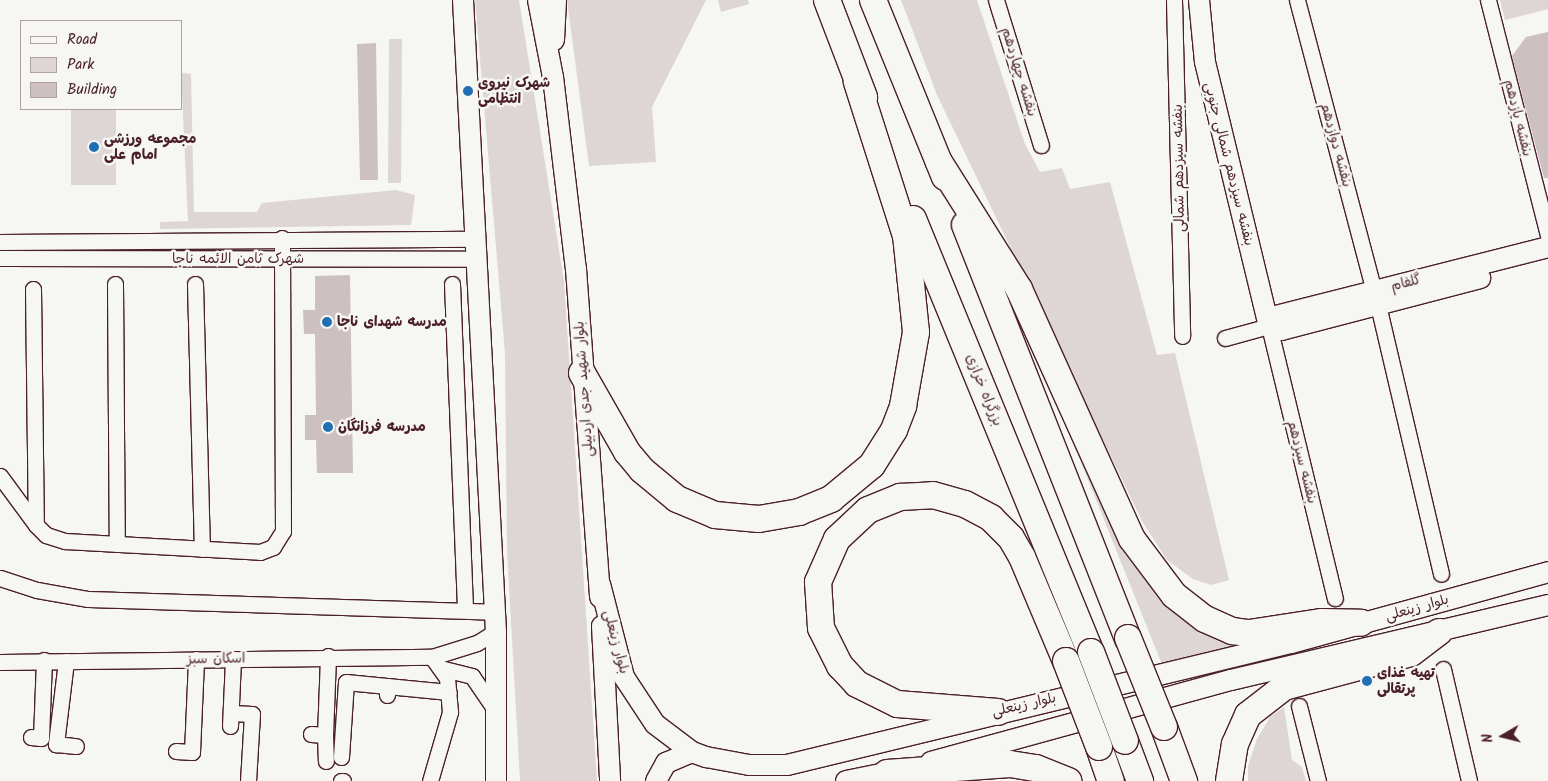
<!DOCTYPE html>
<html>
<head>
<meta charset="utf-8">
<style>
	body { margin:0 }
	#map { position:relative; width:1548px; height:781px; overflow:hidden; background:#f6f6f2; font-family:Kalam,"Playpen Sans Arabic",sans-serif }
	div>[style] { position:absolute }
	.green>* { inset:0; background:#ddd6d5 }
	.building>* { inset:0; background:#ccc1c0 }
	.roads { filter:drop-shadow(1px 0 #4a1f2b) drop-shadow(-1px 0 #4a1f2b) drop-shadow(0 1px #4a1f2b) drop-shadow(0 -1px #4a1f2b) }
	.street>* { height:15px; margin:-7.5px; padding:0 7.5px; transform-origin:7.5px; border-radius:7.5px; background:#f6f6f2 }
	.secondary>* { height:20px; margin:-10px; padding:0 10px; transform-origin:10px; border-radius:10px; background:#f6f6f2 }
	.highway>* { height:26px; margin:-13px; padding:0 13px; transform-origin:13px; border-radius:13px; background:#f6f6f2 }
	.bridges { filter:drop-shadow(1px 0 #4a1f2b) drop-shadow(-1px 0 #4a1f2b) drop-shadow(0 1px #4a1f2b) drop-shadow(0 -1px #4a1f2b) }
	.highway-bridge>* { height:26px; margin:-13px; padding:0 13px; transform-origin:13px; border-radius:13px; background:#f6f6f2 }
	.dots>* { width:14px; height:14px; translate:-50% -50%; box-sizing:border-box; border:2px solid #f6f6f2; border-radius:50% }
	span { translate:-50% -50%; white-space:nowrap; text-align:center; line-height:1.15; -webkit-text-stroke:5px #f6f6f2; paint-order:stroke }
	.street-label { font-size:14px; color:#4a1f2b }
	.poi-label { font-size:14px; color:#4a1f2b; font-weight:700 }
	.left { translate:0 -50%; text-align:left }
	.legend { position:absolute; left:20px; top:20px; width:162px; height:90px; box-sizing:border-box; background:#f6f6f2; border:1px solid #b1a0a2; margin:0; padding:6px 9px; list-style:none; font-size:15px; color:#4a1f2b }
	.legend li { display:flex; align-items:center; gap:10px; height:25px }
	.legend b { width:25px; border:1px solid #b1a0a2 }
	.north { position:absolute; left:1478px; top:711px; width:50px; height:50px; -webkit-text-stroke:4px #f6f6f2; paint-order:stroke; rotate:262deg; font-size:14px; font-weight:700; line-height:20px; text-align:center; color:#4a1f2b }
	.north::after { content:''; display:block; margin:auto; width:18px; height:22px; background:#4a1f2b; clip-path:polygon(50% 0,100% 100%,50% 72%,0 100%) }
</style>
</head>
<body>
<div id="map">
	<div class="green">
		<i style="clip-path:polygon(475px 0,519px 0,564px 281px,597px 781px,520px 781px,507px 552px,505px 353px)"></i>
		<i style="clip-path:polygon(567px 0,706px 0,652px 107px,656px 162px,589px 166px)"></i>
		<i style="clip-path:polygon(718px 0,748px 0,749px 4px,721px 12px)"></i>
		<i style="clip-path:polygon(901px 0,977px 0,1025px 144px,1040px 172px,1062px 168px,1070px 189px,1110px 182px,1157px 355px,1175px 353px,1229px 580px,1211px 585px,1193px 579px,1167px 560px,1142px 521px,937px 95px)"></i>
		<i style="clip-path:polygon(1500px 0,1548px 0,1548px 9px,1505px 20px)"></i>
		<i style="clip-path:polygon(389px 39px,402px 39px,401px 183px,388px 183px)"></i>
		<i style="clip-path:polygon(181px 73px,191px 74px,194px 212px,257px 212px,262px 203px,396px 190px,415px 195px,411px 225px,160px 229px,160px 222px,188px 221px)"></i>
		<i style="clip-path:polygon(71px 109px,116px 109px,116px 185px,71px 185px)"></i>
		<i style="clip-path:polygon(1012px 290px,1185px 613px,1293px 635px,1163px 667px)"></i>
		<i style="clip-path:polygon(1284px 707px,1292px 760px,1302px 767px,1306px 781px,1248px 781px,1248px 766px,1257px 739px,1270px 717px)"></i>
	</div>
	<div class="building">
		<i style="clip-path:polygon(1548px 32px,1548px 178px,1544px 178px,1512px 56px,1526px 37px)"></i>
		<i style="clip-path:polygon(376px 43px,378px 180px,360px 180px,357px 44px)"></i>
		<i style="clip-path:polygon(350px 275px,353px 473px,317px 473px,316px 440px,305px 440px,305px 415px,316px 415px,315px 334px,304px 334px,303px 310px,315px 310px,315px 276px)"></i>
	</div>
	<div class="roads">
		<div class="street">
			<i style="left:996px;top:0;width:152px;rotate:72.8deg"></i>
			<i style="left:1174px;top:0;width:336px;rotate:88.6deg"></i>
			<i style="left:1297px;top:0;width:301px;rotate:75.2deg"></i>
			<i style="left:1488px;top:0;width:244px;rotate:75.7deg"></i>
			<i style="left:0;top:242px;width:476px;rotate:-0.4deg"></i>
			<i style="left:0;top:258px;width:477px;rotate:0.1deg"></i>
			<i style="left:115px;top:284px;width:260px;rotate:89.6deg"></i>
			<i style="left:195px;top:284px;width:265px;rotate:88.5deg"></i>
			<i style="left:452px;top:284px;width:326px;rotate:87.7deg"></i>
			<i style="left:33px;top:289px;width:236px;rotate:89.3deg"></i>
			<i style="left:1378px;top:305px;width:276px;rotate:76.8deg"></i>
			<i style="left:1225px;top:338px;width:46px;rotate:-15.3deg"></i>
			<i style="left:1269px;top:326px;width:280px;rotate:76.4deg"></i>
			<i style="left:0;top:476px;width:61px;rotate:53.7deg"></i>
			<i style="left:36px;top:525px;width:14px;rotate:45deg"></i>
			<i style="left:46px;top:535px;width:20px;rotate:18deg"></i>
			<i style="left:65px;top:541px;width:195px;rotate:3.2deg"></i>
			<i style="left:260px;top:552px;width:14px;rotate:-21deg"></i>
			<i style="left:273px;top:547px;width:19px;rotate:-58deg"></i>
			<i style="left:283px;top:531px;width:293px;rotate:-90.2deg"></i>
			<i style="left:0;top:578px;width:39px;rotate:18deg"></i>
			<i style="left:37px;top:590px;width:52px;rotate:10deg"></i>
			<i style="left:88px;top:599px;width:406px;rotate:1.8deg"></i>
			<i style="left:66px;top:661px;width:84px;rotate:96.9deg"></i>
			<i style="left:56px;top:744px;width:20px;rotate:6deg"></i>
			<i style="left:0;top:662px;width:432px;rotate:-0.7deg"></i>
			<i style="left:432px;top:657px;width:47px;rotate:-17.3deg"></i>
			<i style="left:477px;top:643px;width:22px;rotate:-32deg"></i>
			<i style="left:440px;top:668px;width:33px;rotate:14deg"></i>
			<i style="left:472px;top:676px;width:42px;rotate:55.6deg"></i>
			<i style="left:1443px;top:669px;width:115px;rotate:76.9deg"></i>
			<i style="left:387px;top:695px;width:9px;rotate:-90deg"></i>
			<i style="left:387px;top:686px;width:62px;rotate:5.5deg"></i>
			<i style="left:1299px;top:706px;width:77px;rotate:75.8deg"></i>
			<i style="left:231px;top:713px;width:21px;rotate:3deg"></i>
			<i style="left:252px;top:714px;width:67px;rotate:93.4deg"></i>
			<i style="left:230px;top:726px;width:67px;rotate:-87.4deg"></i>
			<i style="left:311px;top:734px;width:14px;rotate:4deg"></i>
			<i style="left:325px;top:735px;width:79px;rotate:-87.8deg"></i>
			<i style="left:325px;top:735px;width:26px;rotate:88deg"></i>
			<i style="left:31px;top:737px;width:10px;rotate:6deg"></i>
			<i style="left:41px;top:738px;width:78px;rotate:-87.8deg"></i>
			<i style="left:176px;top:751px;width:16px;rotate:4deg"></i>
			<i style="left:192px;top:752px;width:93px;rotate:-87.5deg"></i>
			<i style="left:341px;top:757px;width:75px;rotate:-86.2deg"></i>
			<i style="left:346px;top:682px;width:41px;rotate:5.6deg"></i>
			<i style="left:341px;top:781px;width:2px"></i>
			<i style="left:430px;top:781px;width:72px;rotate:-73.8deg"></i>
			<i style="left:450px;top:712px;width:34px;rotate:-95deg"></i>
			<i style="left:447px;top:678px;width:26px;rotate:-126deg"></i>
		</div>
		<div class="secondary">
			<i style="left:463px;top:0;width:632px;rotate:87.01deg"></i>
			<i style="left:496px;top:631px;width:150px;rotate:90deg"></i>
			<i style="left:538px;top:0;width:78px;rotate:79deg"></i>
			<i style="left:553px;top:77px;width:193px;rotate:83.2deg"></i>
			<i style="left:576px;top:269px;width:329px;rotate:85.8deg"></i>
			<i style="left:1199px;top:0;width:62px;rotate:84.5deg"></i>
			<i style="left:1205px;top:62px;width:272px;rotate:76.4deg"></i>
			<i style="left:554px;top:40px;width:40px;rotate:-87.1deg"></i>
			<i style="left:1269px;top:326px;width:12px;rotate:-55deg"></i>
			<i style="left:1276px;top:316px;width:281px;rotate:-14.2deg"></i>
			<i style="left:1269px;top:326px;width:13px;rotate:18deg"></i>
			<i style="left:1281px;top:330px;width:206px;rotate:-14.6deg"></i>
			<i style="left:600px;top:584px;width:96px;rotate:75.5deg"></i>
			<i style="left:624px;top:677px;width:56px;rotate:56.6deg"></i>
			<i style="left:655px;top:724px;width:46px;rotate:37.1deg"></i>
			<i style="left:692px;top:752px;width:15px;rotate:20deg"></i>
			<i style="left:706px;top:757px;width:44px;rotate:10.5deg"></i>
			<i style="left:749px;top:765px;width:38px"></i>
			<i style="left:787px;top:765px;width:519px;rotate:-13.61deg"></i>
			<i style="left:1291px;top:643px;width:267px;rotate:-15.4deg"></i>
			<i style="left:602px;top:626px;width:155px;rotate:87deg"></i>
			<i style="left:931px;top:762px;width:311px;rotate:-15.3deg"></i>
			<i style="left:1231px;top:680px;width:326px;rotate:-13.3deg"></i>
			<i style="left:656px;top:781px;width:21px;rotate:-61deg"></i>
			<i style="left:666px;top:763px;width:28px;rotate:-23deg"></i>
			<i style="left:846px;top:781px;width:55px;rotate:-11.5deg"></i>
		</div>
		<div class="highway">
			<i style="left:827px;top:0;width:104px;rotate:69.1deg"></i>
			<i style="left:873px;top:0;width:191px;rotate:67.9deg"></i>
			<i style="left:939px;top:162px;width:150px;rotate:57.8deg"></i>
			<i style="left:1019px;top:289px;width:274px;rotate:65.7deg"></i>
			<i style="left:1132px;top:539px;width:70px;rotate:53.1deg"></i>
			<i style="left:1174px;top:595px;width:39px;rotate:38deg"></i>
			<i style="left:1205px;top:619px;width:30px;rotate:24deg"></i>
			<i style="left:1232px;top:631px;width:17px;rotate:7deg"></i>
			<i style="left:1249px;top:633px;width:74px;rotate:-8.6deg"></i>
			<i style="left:1322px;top:622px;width:39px;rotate:1deg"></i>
			<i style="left:913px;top:219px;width:468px;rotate:67.7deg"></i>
			<i style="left:965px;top:225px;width:444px;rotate:68.5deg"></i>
			<i style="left:582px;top:373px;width:91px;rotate:60.3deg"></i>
			<i style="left:627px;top:452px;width:23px;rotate:50deg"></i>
			<i style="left:642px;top:470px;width:45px;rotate:39.6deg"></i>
			<i style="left:677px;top:499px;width:41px;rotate:22.8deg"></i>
			<i style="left:715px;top:515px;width:44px;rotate:5.2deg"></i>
			<i style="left:759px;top:519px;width:41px;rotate:-9.9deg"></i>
			<i style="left:799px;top:512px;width:35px;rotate:-22deg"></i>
			<i style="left:831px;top:499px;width:53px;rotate:-39.7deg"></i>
			<i style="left:872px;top:465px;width:41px;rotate:-57.8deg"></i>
			<i style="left:894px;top:430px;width:26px;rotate:-69deg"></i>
			<i style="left:903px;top:406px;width:75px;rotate:-80deg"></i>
			<i style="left:916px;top:332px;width:97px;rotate:-95.9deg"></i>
			<i style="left:906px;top:236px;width:162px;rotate:-107.7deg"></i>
			<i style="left:998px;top:712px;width:101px;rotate:-175.5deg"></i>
			<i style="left:897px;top:704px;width:45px;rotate:-153.4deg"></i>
			<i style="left:857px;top:684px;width:25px;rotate:-133deg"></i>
			<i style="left:840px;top:666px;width:42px;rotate:-116.6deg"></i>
			<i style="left:821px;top:628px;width:46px;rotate:-93.7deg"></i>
			<i style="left:818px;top:582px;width:47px;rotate:-66.2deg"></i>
			<i style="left:837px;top:539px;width:42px;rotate:-43.1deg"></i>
			<i style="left:868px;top:510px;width:35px;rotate:-22deg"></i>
			<i style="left:900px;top:497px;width:33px;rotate:-3deg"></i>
			<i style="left:933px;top:495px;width:33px;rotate:16deg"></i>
			<i style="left:965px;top:504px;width:30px;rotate:28deg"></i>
			<i style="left:991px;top:518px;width:28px;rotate:45deg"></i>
			<i style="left:1011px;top:538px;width:22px;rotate:60deg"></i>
			<i style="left:1022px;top:557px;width:113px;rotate:67.1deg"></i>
			<i style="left:1164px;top:727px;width:58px;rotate:69.7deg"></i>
			<i style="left:1125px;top:741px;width:43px;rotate:69.4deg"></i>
			<i style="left:1099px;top:747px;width:36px;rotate:71deg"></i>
			<i style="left:887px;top:773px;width:123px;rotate:-4.2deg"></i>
			<i style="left:1010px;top:764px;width:26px;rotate:9deg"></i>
			<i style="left:1036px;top:768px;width:35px;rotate:22deg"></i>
			<i style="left:1229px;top:781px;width:37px;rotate:-81deg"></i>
			<i style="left:1235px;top:744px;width:32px;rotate:-66deg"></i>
			<i style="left:1248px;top:715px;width:46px;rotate:-37.9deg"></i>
			<i style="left:1284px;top:687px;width:131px;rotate:-15deg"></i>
			<i style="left:1411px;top:653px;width:35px;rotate:-37deg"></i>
		</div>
	</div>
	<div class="bridges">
		<div class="highway-bridge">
			<i style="left:1128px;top:638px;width:96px;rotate:68deg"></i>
			<i style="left:1091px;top:652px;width:95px;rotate:69.1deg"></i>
			<i style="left:1066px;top:661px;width:92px;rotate:69deg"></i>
		</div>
	</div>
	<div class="dots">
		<i style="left:468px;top:91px;background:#1f6fb2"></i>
		<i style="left:94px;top:147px;background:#1f6fb2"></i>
		<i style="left:327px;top:322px;background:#1f6fb2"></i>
		<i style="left:328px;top:427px;background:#1f6fb2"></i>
		<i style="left:1367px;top:681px;background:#1f6fb2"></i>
	</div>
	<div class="street-label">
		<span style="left:1019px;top:72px;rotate:73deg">بنفشه چهاردهم</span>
		<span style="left:1518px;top:118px;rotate:76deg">بنفشه یازدهم</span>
		<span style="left:1336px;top:145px;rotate:75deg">بنفشه دوازدهم</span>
		<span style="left:1229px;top:164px;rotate:76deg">بنفشه سیزدهم شمالی جنوبی</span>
		<span style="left:1179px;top:168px;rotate:-91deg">بنفشه سیزدهم شمالی</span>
		<span style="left:238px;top:259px">شهرک ثامن الائمه ناجا</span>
		<span style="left:1406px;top:283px;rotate:-14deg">گلفام</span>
		<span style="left:584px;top:389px;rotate:-94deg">بلوار شهید جدی اردبیلی</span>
		<span style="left:984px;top:390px;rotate:68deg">بزرگراه خرازی</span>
		<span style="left:1302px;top:462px;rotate:76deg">بنفشه سیزدهم</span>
		<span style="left:1417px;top:608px;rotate:-16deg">بلوار زینعلی</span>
		<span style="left:616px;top:642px;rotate:75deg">بلوار زینعلی</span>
		<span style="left:216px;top:659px;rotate:-1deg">اسکان سبز</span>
		<span style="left:1024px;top:705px;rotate:-13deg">بلوار زینعلی</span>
	</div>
	<div class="poi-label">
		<span class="left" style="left:478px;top:91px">شهرک نیروی<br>انتظامی</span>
		<span class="left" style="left:104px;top:147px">مجموعه ورزشی<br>امام علی</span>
		<span class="left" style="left:337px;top:322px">مدرسه شهدای ناجا</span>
		<span class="left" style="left:338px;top:427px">مدرسه فرزانگان</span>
		<span class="left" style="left:1377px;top:681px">تهیه غذای<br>پرتقالی</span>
	</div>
	<ul class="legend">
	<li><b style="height:6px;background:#f6f6f2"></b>Road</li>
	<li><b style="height:14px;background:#ddd6d5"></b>Park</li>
	<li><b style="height:14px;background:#ccc1c0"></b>Building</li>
	</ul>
	<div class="north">N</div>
</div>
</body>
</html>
